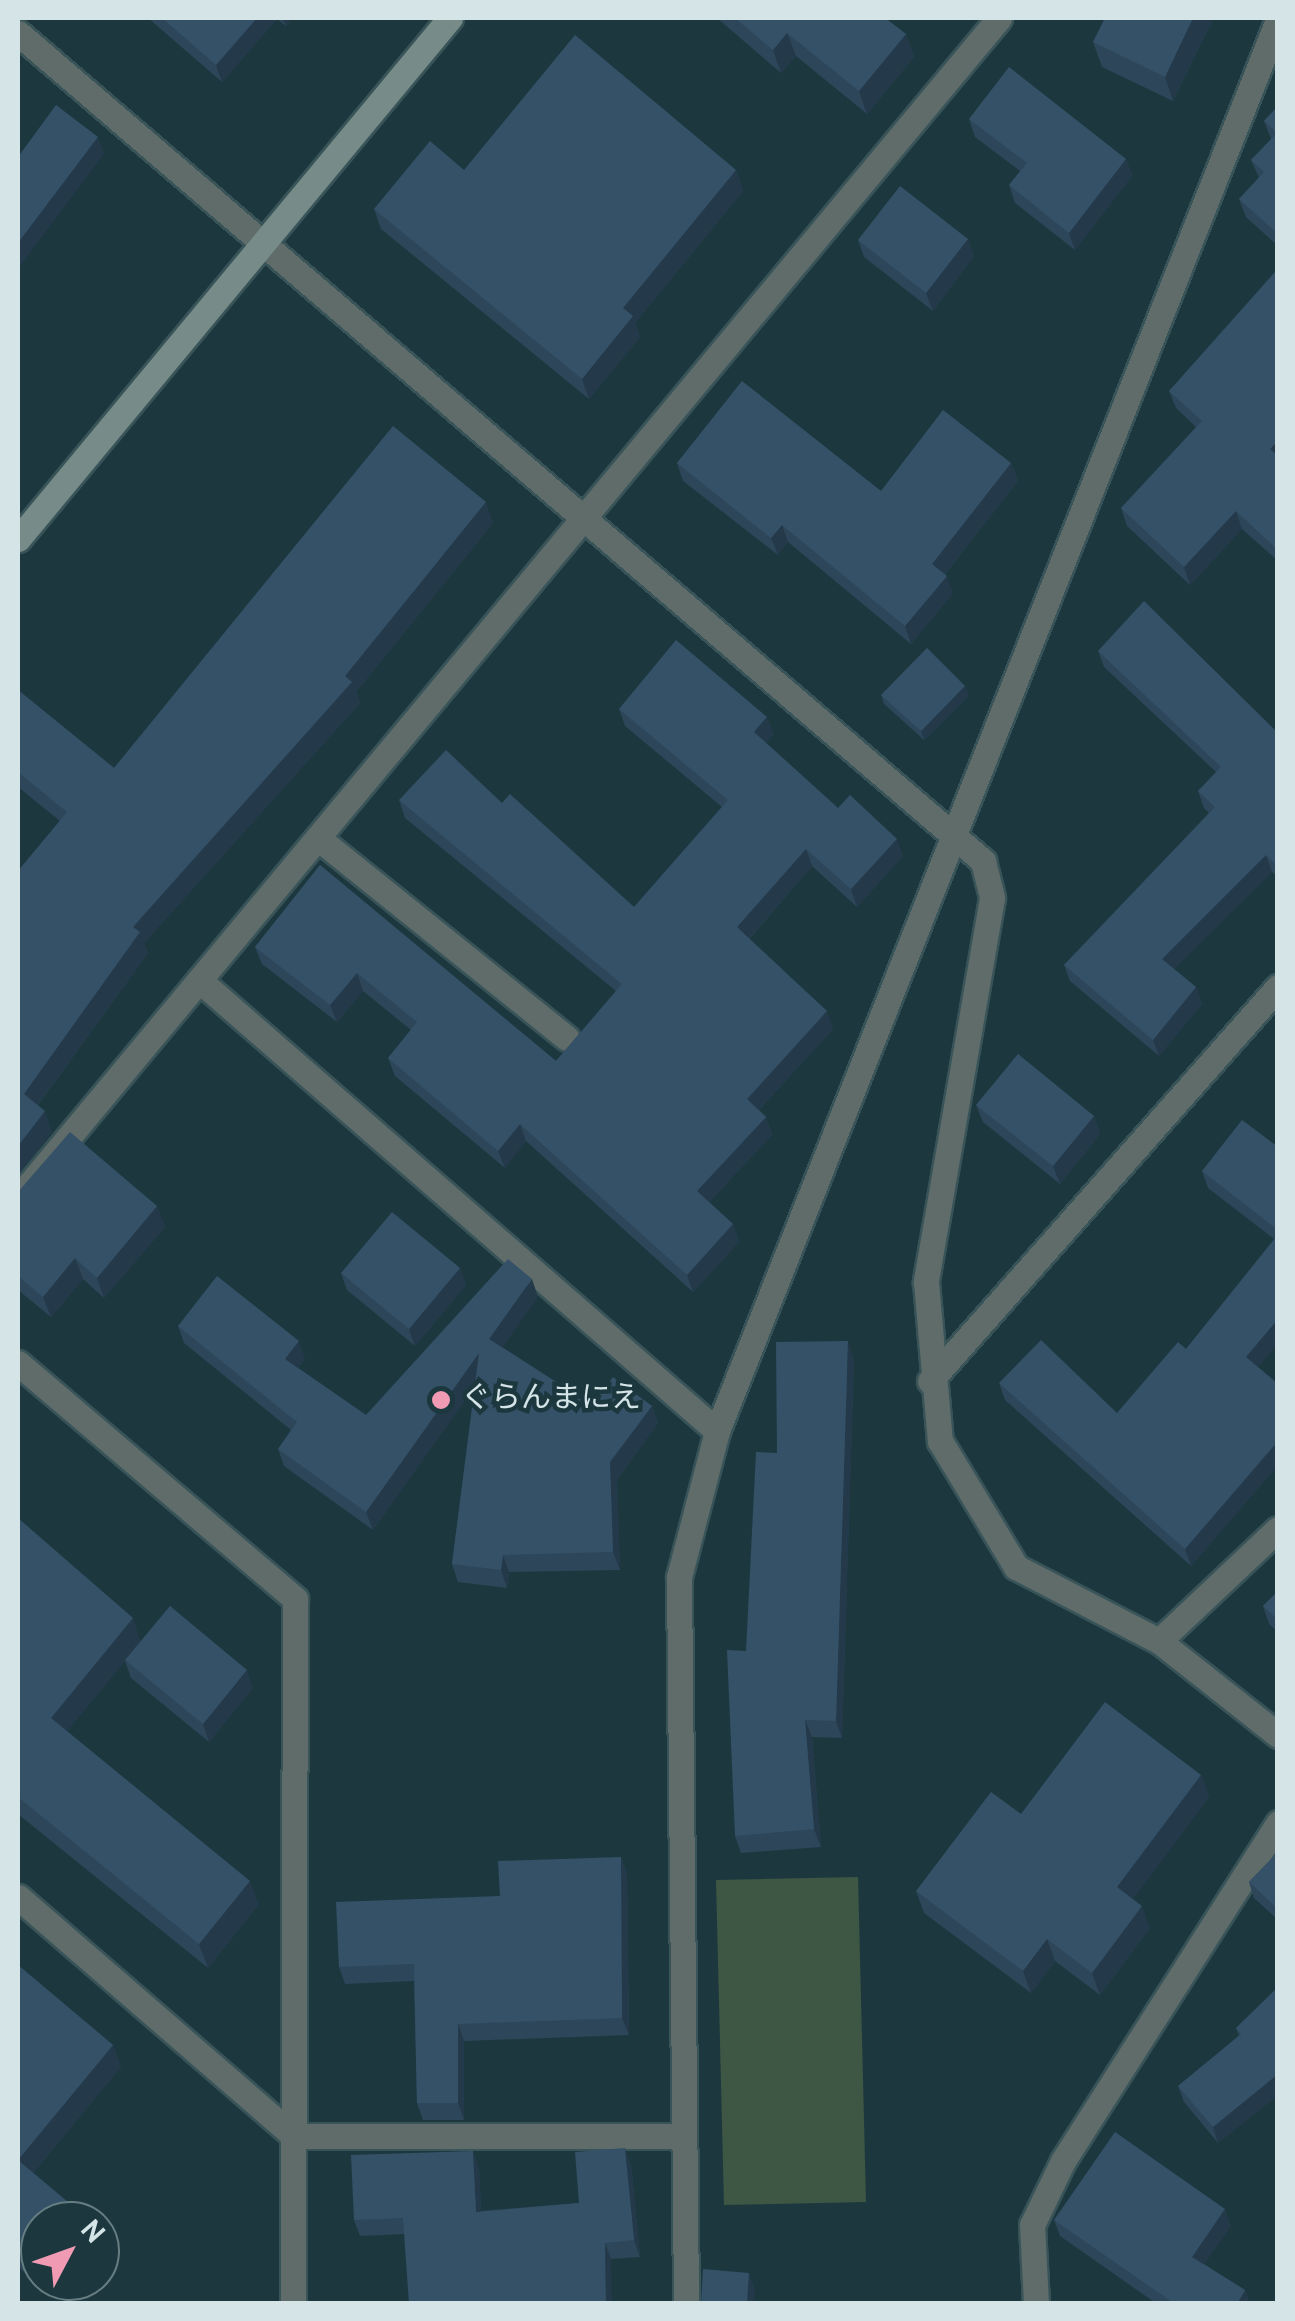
<!DOCTYPE html>
<html>
<head>
<meta charset="utf-8">
<style>
	body { margin:0 }
	#map { position:relative; width:1295px; height:2321px; overflow:hidden; background:#1c383e; font-family:Overpass,"Noto Sans JP",sans-serif }
	div>[style] { position:absolute }
	.green>* { inset:0; background:#3e5644 }
	.roads { filter:drop-shadow(2px 0 #395459) drop-shadow(-2px 0 #395459) drop-shadow(0 2px #395459) drop-shadow(0 -2px #395459) }
	.street>* { height:25px; margin:-12.5px; padding:0 12.5px; transform-origin:12.5px; border-radius:12.5px; background:#5f6c6a }
	.secondary>* { height:25px; margin:-12.5px; padding:0 12.5px; transform-origin:12.5px; border-radius:12.5px; background:#778c88 }
	.wall>* { inset:0; background:#2d4659 }
	.shaded-wall>* { inset:0; background:#243949 }
	.building>* { inset:0; background:#345168 }
	.dots>* { width:28px; height:28px; translate:-50% -50%; box-sizing:border-box; border:5px solid #1c383e; border-radius:50% }
	span { translate:-50% -50%; white-space:nowrap; text-align:center; line-height:1.15; -webkit-text-stroke:9px #1c383e; paint-order:stroke }
	.poi-label { font-size:30px; color:#d4e4e7 }
	.left { translate:0 -50%; text-align:left }
	.frame { position:absolute; inset:0; border:20px solid #d4e4e7; pointer-events:none }
	.north { position:absolute; left:20px; top:2201px; width:100px; height:100px; box-sizing:border-box; background:#1c383e; border:2px solid #667d82; border-radius:50%; rotate:49deg; font-size:28px; font-weight:700; line-height:40px; text-align:center; color:#d4e4e7 }
	.north::after { content:''; display:block; margin:auto; width:35px; height:45px; background:#f19ab3; clip-path:polygon(50% 0,100% 100%,50% 72%,0 100%) }
</style>
</head>
<body>
<div id="map">
	<div class="green">
		<i style="clip-path:polygon(858px 1877px,866px 2202px,724px 2205px,716px 1880px)"></i>
	</div>
	<div class="roads">
		<div class="street">
			<i style="left:18px;top:33px;width:1272px;rotate:40.63deg"></i>
			<i style="left:983px;top:861px;width:38px;rotate:76deg"></i>
			<i style="left:992px;top:898px;width:390px;rotate:99.8deg"></i>
			<i style="left:926px;top:1282px;width:160px;rotate:85deg"></i>
			<i style="left:940px;top:1441px;width:147px;rotate:58.9deg"></i>
			<i style="left:1016px;top:1567px;width:161px;rotate:27.4deg"></i>
			<i style="left:1159px;top:1641px;width:152px;rotate:38.3deg"></i>
			<i style="left:318px;top:838px;width:319px;rotate:38.8deg"></i>
			<i style="left:199px;top:980px;width:687px;rotate:41.04deg"></i>
			<i style="left:18px;top:1198px;width:1535px;rotate:-50.26deg"></i>
			<i style="left:18px;top:1363px;width:364px;rotate:40.4deg"></i>
			<i style="left:295px;top:1599px;width:705px;rotate:90.16deg"></i>
			<i style="left:930px;top:1381px;width:526px;rotate:-48.55deg"></i>
			<i style="left:1159px;top:1641px;width:163px;rotate:-43.3deg"></i>
			<i style="left:18px;top:1897px;width:365px;rotate:40.9deg"></i>
			<i style="left:294px;top:2136px;width:390px"></i>
			<i style="left:686px;top:2304px;width:727px;rotate:-90.55deg"></i>
			<i style="left:679px;top:1577px;width:151px;rotate:-75.4deg"></i>
			<i style="left:717px;top:1431px;width:1518px;rotate:-68.32deg"></i>
			<i style="left:1036px;top:2304px;width:79px;rotate:-92.9deg"></i>
			<i style="left:1032px;top:2225px;width:71px;rotate:-64.2deg"></i>
			<i style="left:1063px;top:2161px;width:401px;rotate:-57.5deg"></i>
		</div>
		<div class="secondary">
			<i style="left:18px;top:539px;width:677px;rotate:-50.34deg"></i>
		</div>
	</div>
	<div class="wall">
		<i style="clip-path:polygon(148px 18px,293px 18px,286px 26px,277px 19px,222px 82px)"></i>
		<i style="clip-path:polygon(717px 18px,885px 18px,906px 34px,914px 57px,867px 114px,796px 56px,781px 73px)"></i>
		<i style="clip-path:polygon(1105px 18px,1214px 18px,1173px 101px,1102px 67px,1093px 42px)"></i>
		<i style="clip-path:polygon(1278px 106px,1278px 246px,1246px 217px,1239px 199px,1259px 178px,1251px 160px,1271px 139px,1264px 121px)"></i>
		<i style="clip-path:polygon(969px 119px,1126px 159px,1132px 176px,1075px 250px,1015px 203px,1009px 185px,1020px 171px,975px 137px)"></i>
		<i style="clip-path:polygon(464px 170px,736px 170px,743px 191px,635px 323px,640px 337px,589px 399px,381px 229px,374px 209px)"></i>
		<i style="clip-path:polygon(968px 239px,974px 256px,933px 311px,864px 257px,858px 240px)"></i>
		<i style="clip-path:polygon(1278px 274px,1278px 561px,1242px 529px,1190px 585px,1127px 526px,1121px 508px,1196px 427px,1176px 408px,1169px 391px)"></i>
		<i style="clip-path:polygon(677px 463px,881px 491px,1011px 463px,1018px 481px,945px 574px,953px 593px,911px 644px,788px 542px,778px 555px,683px 481px)"></i>
		<i style="clip-path:polygon(493px 523px,356px 692px,360px 703px,144px 943px,148px 953px,38px 1105px,52px 1132px,18px 1175px,18px 871px,60px 821px,18px 787px,18px 690px,114px 768px)"></i>
		<i style="clip-path:polygon(1098px 651px,1278px 733px,1278px 877px,1272px 872px,1174px 969px,1196px 987px,1202px 1004px,1159px 1056px,1070px 981px,1064px 965px,1209px 813px,1204px 808px,1198px 791px,1216px 772px,1104px 667px)"></i>
		<i style="clip-path:polygon(881px 695px,969px 695px,924px 740px,884px 704px)"></i>
		<i style="clip-path:polygon(619px 709px,774px 734px,766px 743px,838px 808px,903px 856px,857px 907px,812px 866px,749px 939px,833px 1029px,759px 1110px,766px 1117px,772px 1135px,709px 1202px,733px 1224px,739px 1242px,693px 1292px,526px 1141px,505px 1168px,395px 1076px,388px 1058px,411px 1030px,363px 991px,337px 1022px,262px 964px,255px 947px,320px 865px,556px 1061px,616px 991px,405px 818px,399px 800px,502px 803px,634px 907px,722px 807px,625px 726px)"></i>
		<i style="clip-path:polygon(976px 1105px,1094px 1116px,1100px 1134px,1060px 1184px,983px 1122px)"></i>
		<i style="clip-path:polygon(1278px 1147px,1278px 1343px,1258px 1367px,1278px 1384px,1278px 1465px,1191px 1566px,1005px 1400px,999px 1383px,1117px 1413px,1186px 1349px,1274px 1239px,1208px 1188px,1202px 1171px)"></i>
		<i style="clip-path:polygon(18px 1192px,157px 1206px,165px 1227px,104px 1298px,83px 1279px,51px 1317px,18px 1290px)"></i>
		<i style="clip-path:polygon(460px 1268px,466px 1285px,415px 1346px,347px 1290px,341px 1273px)"></i>
		<i style="clip-path:polygon(538px 1297px,502px 1347px,592px 1405px,652px 1406px,658px 1423px,617px 1480px,620px 1570px,509px 1572px,507px 1588px,458px 1582px,452px 1564px,475px 1386px,373px 1530px,284px 1466px,278px 1449px,291px 1430px,184px 1343px,178px 1326px,305px 1359px,298px 1368px,366px 1415px)"></i>
		<i style="clip-path:polygon(854px 1359px,842px 1738px,812px 1737px,821px 1847px,741px 1853px,735px 1836px,746px 1651px,777px 1453px)"></i>
		<i style="clip-path:polygon(18px 1518px,141px 1641px,253px 1688px,209px 1742px,131px 1678px,125px 1661px,67px 1731px,259px 1904px,208px 1968px,18px 1814px)"></i>
		<i style="clip-path:polygon(1278px 1591px,1278px 1632px,1269px 1624px,1263px 1606px)"></i>
		<i style="clip-path:polygon(1201px 1775px,1209px 1797px,1133px 1899px,1150px 1928px,1100px 1995px,1055px 1961px,1031px 1993px,924px 1913px,916px 1891px,1021px 1814px)"></i>
		<i style="clip-path:polygon(1278px 1852px,1278px 1920px,1254px 1898px,1249px 1882px)"></i>
		<i style="clip-path:polygon(621px 1857px,627px 1873px,629px 2035px,464px 2041px,464px 2120px,423px 2120px,417px 2103px,414px 1981px,345px 1984px,339px 1967px,500px 1896px)"></i>
		<i style="clip-path:polygon(18px 1965px,113px 2045px,121px 2067px,33px 2173px,81px 2213px,84px 2221px,40px 2221px,41px 2290px,18px 2266px)"></i>
		<i style="clip-path:polygon(1278px 1987px,1278px 2095px,1218px 2143px,1184px 2102px,1178px 2086px,1239px 2036px,1236px 2028px)"></i>
		<i style="clip-path:polygon(631px 2164px,640px 2257px,611px 2259px,404px 2234px,360px 2236px,354px 2220px,479px 2168px,481px 2211px,579px 2203px)"></i>
		<i style="clip-path:polygon(1054px 2220px,1231px 2226px,1204px 2264px,1245px 2290px,1250px 2304px,1157px 2304px,1060px 2236px)"></i>
	</div>
	<div class="shaded-wall">
		<i style="clip-path:polygon(257px 18px,277px 18px,277px 19px,222px 82px,216px 65px)"></i>
		<i style="clip-path:polygon(282px 18px,293px 18px,286px 26px)"></i>
		<i style="clip-path:polygon(1193px 18px,1214px 18px,1173px 101px,1165px 77px)"></i>
		<i style="clip-path:polygon(787px 33px,796px 56px,781px 73px,773px 50px)"></i>
		<i style="clip-path:polygon(906px 34px,914px 57px,867px 114px,859px 91px)"></i>
		<i style="clip-path:polygon(98px 137px,104px 154px,18px 269px,18px 243px)"></i>
		<i style="clip-path:polygon(1126px 159px,1132px 176px,1075px 250px,1069px 233px)"></i>
		<i style="clip-path:polygon(736px 170px,743px 191px,635px 323px,640px 337px,589px 399px,582px 379px,623px 308px)"></i>
		<i style="clip-path:polygon(968px 239px,974px 256px,933px 311px,926px 293px)"></i>
		<i style="clip-path:polygon(1278px 441px,1278px 466px,1270px 449px)"></i>
		<i style="clip-path:polygon(1011px 463px,1018px 481px,939px 581px,932px 564px)"></i>
		<i style="clip-path:polygon(486px 502px,493px 523px,356px 692px,360px 703px,144px 943px,148px 953px,31px 1114px,24px 1094px,133px 927px,345px 676px)"></i>
		<i style="clip-path:polygon(1236px 511px,1242px 529px,1190px 585px,1184px 567px)"></i>
		<i style="clip-path:polygon(782px 525px,788px 542px,778px 555px,771px 538px)"></i>
		<i style="clip-path:polygon(947px 576px,953px 593px,911px 644px,905px 626px)"></i>
		<i style="clip-path:polygon(965px 686px,969px 695px,924px 740px,921px 731px)"></i>
		<i style="clip-path:polygon(767px 717px,774px 734px,761px 749px,754px 732px)"></i>
		<i style="clip-path:polygon(897px 839px,903px 856px,857px 907px,851px 889px)"></i>
		<i style="clip-path:polygon(806px 849px,812px 866px,743px 945px,737px 927px)"></i>
		<i style="clip-path:polygon(1266px 855px,1272px 872px,1168px 975px,1162px 959px)"></i>
		<i style="clip-path:polygon(357px 973px,363px 991px,337px 1022px,330px 1005px)"></i>
		<i style="clip-path:polygon(1196px 987px,1202px 1004px,1159px 1056px,1153px 1040px)"></i>
		<i style="clip-path:polygon(827px 1011px,833px 1029px,753px 1116px,747px 1099px)"></i>
		<i style="clip-path:polygon(45px 1111px,52px 1132px,18px 1175px,18px 1146px)"></i>
		<i style="clip-path:polygon(1094px 1116px,1100px 1134px,1060px 1184px,1053px 1166px)"></i>
		<i style="clip-path:polygon(766px 1117px,772px 1135px,703px 1208px,697px 1191px)"></i>
		<i style="clip-path:polygon(520px 1124px,526px 1141px,505px 1168px,498px 1151px)"></i>
		<i style="clip-path:polygon(157px 1206px,165px 1227px,104px 1298px,97px 1278px)"></i>
		<i style="clip-path:polygon(733px 1224px,739px 1242px,693px 1292px,687px 1275px)"></i>
		<i style="clip-path:polygon(75px 1258px,83px 1279px,51px 1317px,43px 1297px)"></i>
		<i style="clip-path:polygon(460px 1268px,466px 1285px,415px 1346px,409px 1329px)"></i>
		<i style="clip-path:polygon(532px 1279px,538px 1297px,496px 1357px,489px 1339px)"></i>
		<i style="clip-path:polygon(1278px 1319px,1278px 1343px,1252px 1374px,1246px 1357px)"></i>
		<i style="clip-path:polygon(299px 1341px,305px 1359px,291px 1376px,285px 1359px)"></i>
		<i style="clip-path:polygon(848px 1341px,854px 1359px,842px 1738px,836px 1721px)"></i>
		<i style="clip-path:polygon(479px 1353px,486px 1371px,373px 1530px,366px 1512px)"></i>
		<i style="clip-path:polygon(652px 1406px,658px 1423px,617px 1480px,620px 1570px,613px 1552px,610px 1462px)"></i>
		<i style="clip-path:polygon(1278px 1441px,1278px 1465px,1191px 1566px,1185px 1549px)"></i>
		<i style="clip-path:polygon(503px 1555px,509px 1572px,507px 1588px,501px 1570px)"></i>
		<i style="clip-path:polygon(133px 1618px,141px 1642px,59px 1741px,51px 1718px)"></i>
		<i style="clip-path:polygon(247px 1670px,253px 1688px,209px 1742px,203px 1724px)"></i>
		<i style="clip-path:polygon(805px 1720px,812px 1737px,821px 1847px,814px 1829px)"></i>
		<i style="clip-path:polygon(1201px 1775px,1209px 1797px,1125px 1910px,1117px 1887px)"></i>
		<i style="clip-path:polygon(621px 1857px,627px 1873px,629px 2035px,622px 2018px)"></i>
		<i style="clip-path:polygon(250px 1881px,259px 1904px,208px 1968px,199px 1944px)"></i>
		<i style="clip-path:polygon(1142px 1906px,1150px 1928px,1100px 1995px,1092px 1973px)"></i>
		<i style="clip-path:polygon(1047px 1939px,1055px 1961px,1031px 1993px,1023px 1971px)"></i>
		<i style="clip-path:polygon(458px 2024px,464px 2041px,464px 2120px,458px 2103px)"></i>
		<i style="clip-path:polygon(113px 2045px,121px 2067px,26px 2181px,18px 2160px)"></i>
		<i style="clip-path:polygon(1278px 2074px,1278px 2095px,1218px 2143px,1213px 2127px)"></i>
		<i style="clip-path:polygon(625px 2148px,631px 2164px,640px 2257px,634px 2240px)"></i>
		<i style="clip-path:polygon(473px 2151px,479px 2168px,482px 2228px,476px 2212px)"></i>
		<i style="clip-path:polygon(1225px 2209px,1231px 2226px,1198px 2273px,1192px 2257px)"></i>
		<i style="clip-path:polygon(605px 2243px,611px 2259px,612px 2304px,606px 2304px)"></i>
		<i style="clip-path:polygon(40px 2261px,40px 2281px,49px 2281px,41px 2290px,34px 2268px)"></i>
		<i style="clip-path:polygon(749px 2273px,755px 2289px,754px 2304px,747px 2304px)"></i>
		<i style="clip-path:polygon(1245px 2290px,1250px 2304px,1237px 2304px)"></i>
	</div>
	<div class="building">
		<i style="clip-path:polygon(162px 18px,257px 18px,216px 65px)"></i>
		<i style="clip-path:polygon(735px 18px,885px 18px,906px 34px,859px 91px,787px 33px,773px 50px)"></i>
		<i style="clip-path:polygon(1105px 18px,1193px 18px,1165px 77px,1093px 42px)"></i>
		<i style="clip-path:polygon(575px 35px,736px 170px,623px 308px,633px 316px,582px 379px,374px 209px,430px 141px,464px 170px)"></i>
		<i style="clip-path:polygon(1009px 67px,1126px 159px,1069px 233px,1009px 185px,1027px 163px,969px 119px)"></i>
		<i style="clip-path:polygon(56px 105px,98px 137px,18px 243px,18px 157px)"></i>
		<i style="clip-path:polygon(1278px 106px,1278px 234px,1239px 199px,1264px 172px,1251px 160px,1277px 133px,1264px 121px)"></i>
		<i style="clip-path:polygon(900px 186px,968px 239px,926px 293px,858px 240px)"></i>
		<i style="clip-path:polygon(1275px 272px,1278px 274px,1278px 441px,1270px 449px,1278px 456px,1278px 550px,1236px 511px,1184px 567px,1121px 508px,1202px 421px,1169px 391px)"></i>
		<i style="clip-path:polygon(742px 381px,881px 491px,943px 410px,1011px 463px,932px 564px,947px 576px,905px 626px,782px 525px,771px 538px,677px 463px)"></i>
		<i style="clip-path:polygon(393px 426px,486px 502px,345px 676px,352px 682px,133px 927px,140px 932px,24px 1094px,45px 1111px,18px 1146px,18px 871px,67px 812px,18px 772px,18px 690px,114px 768px)"></i>
		<i style="clip-path:polygon(1144px 601px,1278px 733px,1278px 863px,1276px 865px,1266px 855px,1162px 959px,1196px 987px,1153px 1040px,1064px 965px,1215px 807px,1198px 791px,1221px 767px,1098px 651px)"></i>
		<i style="clip-path:polygon(676px 640px,767px 717px,754px 732px,838px 808px,850px 795px,897px 839px,851px 889px,806px 849px,737px 927px,827px 1011px,747px 1099px,766px 1117px,697px 1191px,733px 1224px,687px 1275px,520px 1124px,498px 1151px,388px 1058px,417px 1022px,357px 973px,330px 1005px,255px 947px,320px 865px,556px 1061px,622px 984px,399px 800px,446px 750px,502px 803px,510px 794px,634px 907px,728px 800px,619px 709px)"></i>
		<i style="clip-path:polygon(927px 648px,965px 686px,921px 731px,881px 695px)"></i>
		<i style="clip-path:polygon(1018px 1054px,1094px 1116px,1053px 1166px,976px 1105px)"></i>
		<i style="clip-path:polygon(1242px 1120px,1278px 1147px,1278px 1230px,1202px 1171px)"></i>
		<i style="clip-path:polygon(70px 1132px,157px 1206px,97px 1278px,75px 1258px,43px 1297px,18px 1276px,18px 1192px)"></i>
		<i style="clip-path:polygon(392px 1212px,460px 1268px,409px 1329px,341px 1273px)"></i>
		<i style="clip-path:polygon(1278px 1235px,1278px 1319px,1246px 1357px,1278px 1384px,1278px 1441px,1185px 1549px,999px 1383px,1041px 1340px,1117px 1413px,1178px 1342px,1186px 1349px)"></i>
		<i style="clip-path:polygon(508px 1259px,532px 1279px,489px 1339px,592px 1405px,613px 1377px,652px 1406px,610px 1462px,613px 1552px,503px 1555px,501px 1570px,452px 1564px,479px 1353px,366px 1512px,278px 1449px,297px 1422px,178px 1326px,217px 1276px,299px 1341px,285px 1359px,366px 1415px)"></i>
		<i style="clip-path:polygon(848px 1341px,836px 1721px,805px 1720px,814px 1829px,735px 1836px,727px 1650px,746px 1651px,756px 1452px,777px 1453px,776px 1342px)"></i>
		<i style="clip-path:polygon(18px 1518px,133px 1618px,51px 1718px,250px 1881px,199px 1944px,18px 1797px)"></i>
		<i style="clip-path:polygon(1278px 1591px,1278px 1620px,1263px 1606px)"></i>
		<i style="clip-path:polygon(170px 1606px,247px 1670px,203px 1724px,125px 1660px)"></i>
		<i style="clip-path:polygon(1105px 1702px,1201px 1775px,1117px 1887px,1142px 1906px,1092px 1973px,1047px 1939px,1023px 1971px,916px 1891px,991px 1792px,1021px 1814px)"></i>
		<i style="clip-path:polygon(1278px 1852px,1278px 1909px,1249px 1882px)"></i>
		<i style="clip-path:polygon(621px 1857px,622px 2018px,458px 2024px,458px 2103px,417px 2103px,414px 1964px,339px 1967px,336px 1902px,500px 1896px,498px 1861px)"></i>
		<i style="clip-path:polygon(18px 1965px,113px 2045px,18px 2160px,81px 2213px,74px 2221px,40px 2221px,40px 2261px,34px 2268px,18px 2252px)"></i>
		<i style="clip-path:polygon(1278px 1987px,1278px 2074px,1213px 2127px,1178px 2086px,1241px 2034px,1236px 2028px)"></i>
		<i style="clip-path:polygon(1115px 2132px,1225px 2209px,1192px 2257px,1245px 2290px,1237px 2304px,1175px 2304px,1054px 2220px)"></i>
		<i style="clip-path:polygon(625px 2148px,634px 2240px,605px 2243px,606px 2304px,409px 2304px,403px 2218px,354px 2220px,351px 2155px,473px 2151px,476px 2212px,579px 2203px,575px 2152px)"></i>
		<i style="clip-path:polygon(703px 2269px,749px 2273px,747px 2304px,701px 2304px)"></i>
	</div>
	<div class="dots">
		<i style="left:441px;top:1400px;background:#f19ab3"></i>
	</div>
	<div class="poi-label">
		<span class="left" style="left:461px;top:1400px">ぐらんまにえ</span>
	</div>
	<div class="frame"></div>
	<div class="north">N</div>
</div>
</body>
</html>
